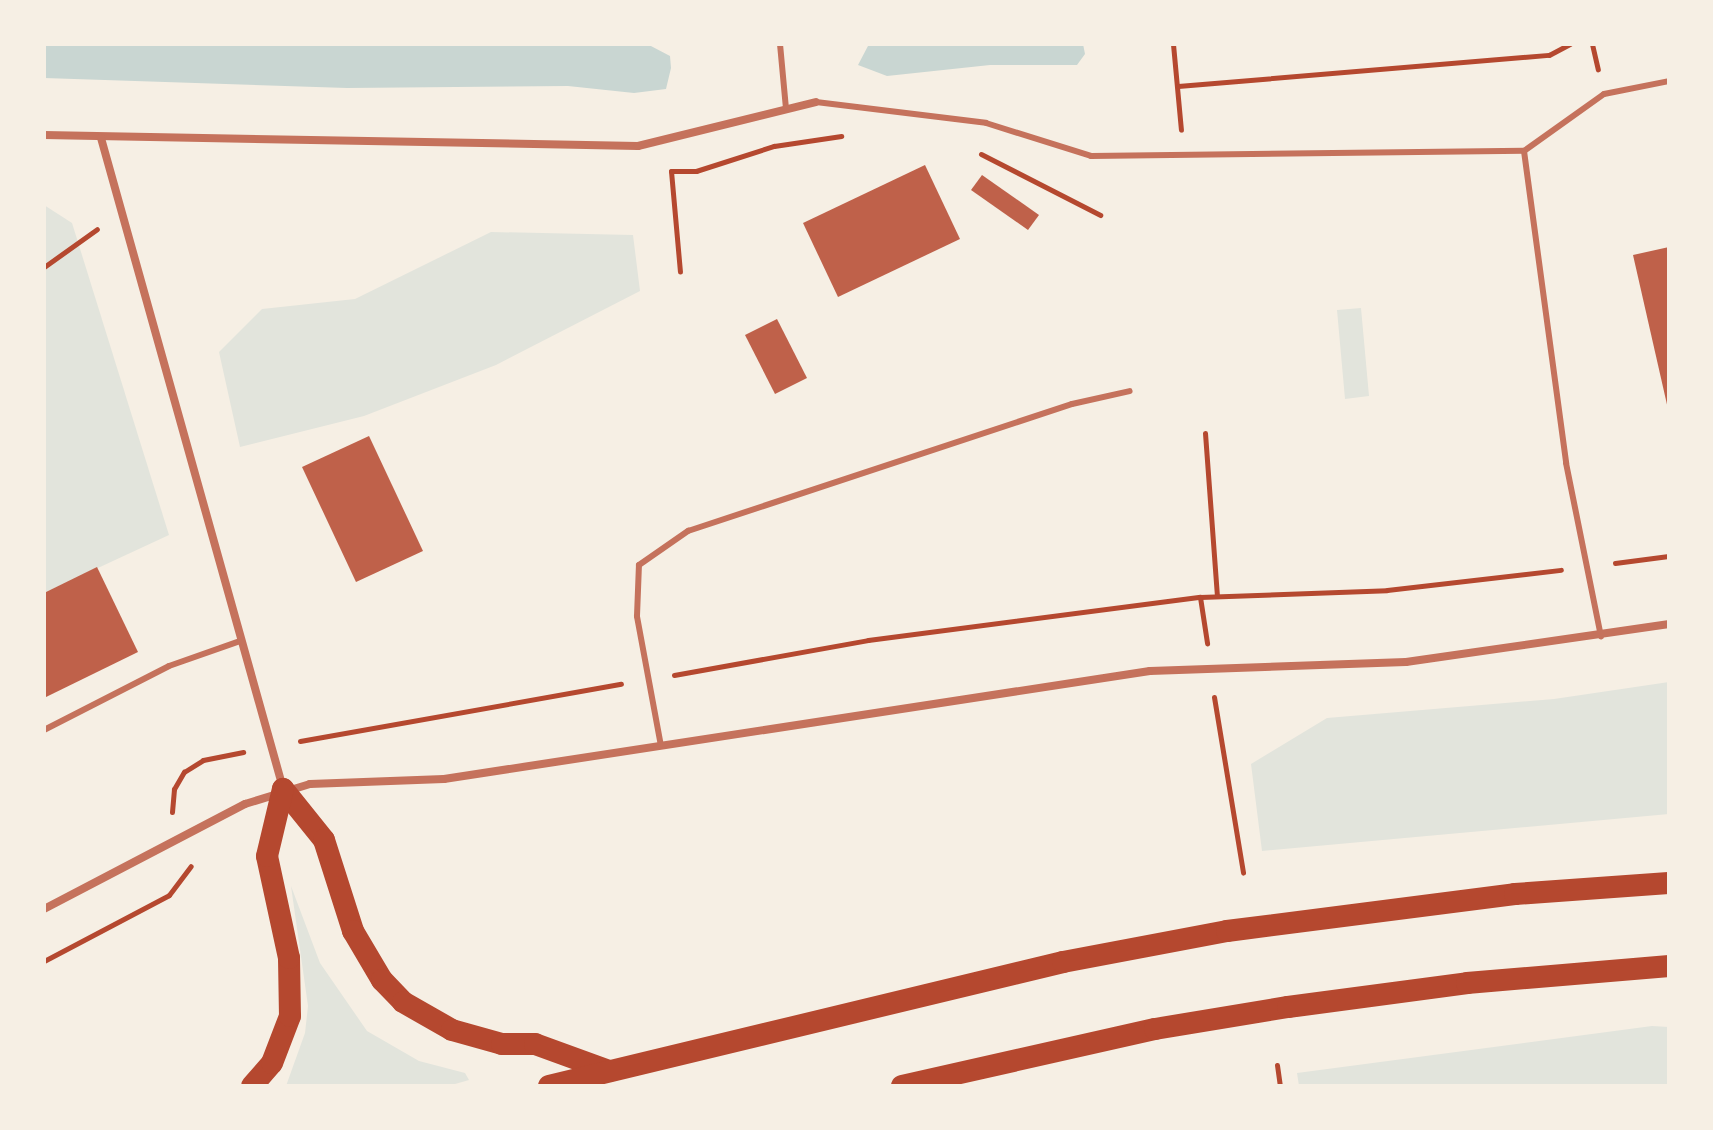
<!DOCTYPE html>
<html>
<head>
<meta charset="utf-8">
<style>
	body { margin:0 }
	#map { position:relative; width:1713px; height:1130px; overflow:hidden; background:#f6efe4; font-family:Commissioner,sans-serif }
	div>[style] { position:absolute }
	.green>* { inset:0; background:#e2e4dc }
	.water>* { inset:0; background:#c9d6d2 }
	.building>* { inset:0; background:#bf614a }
	.path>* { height:5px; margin:-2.5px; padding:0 2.5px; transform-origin:2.5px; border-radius:2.5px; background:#b5482f }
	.service>* { height:6px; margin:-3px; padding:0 3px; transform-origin:3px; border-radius:3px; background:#c5725c }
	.minor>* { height:8px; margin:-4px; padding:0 4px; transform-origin:4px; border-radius:4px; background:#c5725c }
	.trunk>* { height:22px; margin:-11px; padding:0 11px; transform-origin:11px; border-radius:11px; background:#b5482f }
	span { translate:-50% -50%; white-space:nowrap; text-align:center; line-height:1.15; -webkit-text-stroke:8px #f6efe4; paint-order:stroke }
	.frame { position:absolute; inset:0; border:46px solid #f6efe4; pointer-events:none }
</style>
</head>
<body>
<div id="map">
	<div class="green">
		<i style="clip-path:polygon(44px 205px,72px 223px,169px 535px,44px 593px)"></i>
		<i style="clip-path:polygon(491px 232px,633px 235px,640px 291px,496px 365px,364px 416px,240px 447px,219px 352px,262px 309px,355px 299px)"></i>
		<i style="clip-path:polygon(1361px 308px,1369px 396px,1345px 399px,1337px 310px)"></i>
		<i style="clip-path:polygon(1669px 682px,1669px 814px,1262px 851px,1251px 764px,1327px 718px,1554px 699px)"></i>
		<i style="clip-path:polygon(291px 886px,320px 963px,367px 1031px,419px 1061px,465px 1073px,469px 1080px,448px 1086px,286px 1086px,305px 1033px,308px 1006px)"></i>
		<i style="clip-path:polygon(1652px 1026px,1669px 1027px,1669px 1086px,1299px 1086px,1297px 1073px)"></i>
	</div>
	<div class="water">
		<i style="clip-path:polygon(44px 44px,649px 45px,670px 56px,671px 68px,666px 89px,634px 93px,568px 86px,347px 88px,44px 78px)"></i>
		<i style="clip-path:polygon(869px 44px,1083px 44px,1085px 54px,1077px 65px,990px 65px,887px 76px,858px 65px)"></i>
	</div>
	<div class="building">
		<i style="clip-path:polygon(925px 165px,960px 239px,838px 297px,803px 223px)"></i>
		<i style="clip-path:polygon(982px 175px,1039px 215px,1028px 230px,971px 190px)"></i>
		<i style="clip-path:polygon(1669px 247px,1669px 409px,1668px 409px,1633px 255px)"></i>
		<i style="clip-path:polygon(777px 319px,807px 378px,775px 394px,745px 335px)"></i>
		<i style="clip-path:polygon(369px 436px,423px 551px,356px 582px,302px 467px)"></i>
		<i style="clip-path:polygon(97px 567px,138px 652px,44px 698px,44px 593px)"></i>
	</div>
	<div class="path">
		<i style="left:1173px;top:44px;width:86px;rotate:84.7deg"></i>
		<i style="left:1592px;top:44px;width:26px;rotate:77deg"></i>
		<i style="left:1178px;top:86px;width:372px;rotate:-4.8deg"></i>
		<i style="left:1549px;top:55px;width:24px;rotate:-28deg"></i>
		<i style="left:981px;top:154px;width:134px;rotate:27.1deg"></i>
		<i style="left:671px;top:171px;width:25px"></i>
		<i style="left:696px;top:171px;width:82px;rotate:-17.8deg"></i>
		<i style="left:774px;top:146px;width:68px;rotate:-8.5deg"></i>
		<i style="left:671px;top:171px;width:101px;rotate:84.9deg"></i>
		<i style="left:44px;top:267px;width:65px;rotate:-35.6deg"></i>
		<i style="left:1205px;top:433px;width:162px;rotate:85.8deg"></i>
		<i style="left:1615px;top:563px;width:54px;rotate:-7.4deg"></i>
		<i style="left:1200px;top:597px;width:47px;rotate:81.3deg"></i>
		<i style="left:674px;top:675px;width:197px;rotate:-10.2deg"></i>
		<i style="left:868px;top:640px;width:335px;rotate:-7.4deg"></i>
		<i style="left:1200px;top:597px;width:187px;rotate:-2.1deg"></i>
		<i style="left:1387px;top:590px;width:175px;rotate:-6.6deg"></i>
		<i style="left:1214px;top:697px;width:178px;rotate:80.6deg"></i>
		<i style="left:300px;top:741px;width:326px;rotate:-10.1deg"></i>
		<i style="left:172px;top:812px;width:23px;rotate:-85deg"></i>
		<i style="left:174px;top:789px;width:20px;rotate:-60deg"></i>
		<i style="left:184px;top:772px;width:22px;rotate:-32deg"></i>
		<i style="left:203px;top:760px;width:41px;rotate:-11.3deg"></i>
		<i style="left:44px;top:961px;width:141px;rotate:-27.8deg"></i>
		<i style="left:169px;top:895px;width:36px;rotate:-53deg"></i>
		<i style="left:1277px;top:1065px;width:21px;rotate:82deg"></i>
	</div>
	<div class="service">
		<i style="left:780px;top:44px;width:65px;rotate:84.7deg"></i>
		<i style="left:816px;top:102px;width:171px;rotate:7deg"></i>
		<i style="left:986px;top:123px;width:110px;rotate:17.4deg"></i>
		<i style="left:1091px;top:156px;width:433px;rotate:-0.7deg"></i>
		<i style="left:1524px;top:151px;width:315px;rotate:82.3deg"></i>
		<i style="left:1566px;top:463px;width:177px;rotate:78.6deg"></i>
		<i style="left:1524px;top:151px;width:98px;rotate:-35.5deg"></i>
		<i style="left:1604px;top:94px;width:66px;rotate:-11.3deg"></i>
		<i style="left:44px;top:730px;width:140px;rotate:-27.1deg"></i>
		<i style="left:169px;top:666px;width:75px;rotate:-19.4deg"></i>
		<i style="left:661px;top:746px;width:132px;rotate:-100.5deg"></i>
		<i style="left:637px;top:616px;width:51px;rotate:-87.8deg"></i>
		<i style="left:639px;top:565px;width:60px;rotate:-34.8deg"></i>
		<i style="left:688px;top:531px;width:404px;rotate:-18.3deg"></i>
		<i style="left:1072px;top:404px;width:59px;rotate:-12.6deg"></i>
	</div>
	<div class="minor">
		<i style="left:44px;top:135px;width:594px;rotate:1.06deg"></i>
		<i style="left:638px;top:146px;width:183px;rotate:-13.9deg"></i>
		<i style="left:101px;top:138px;width:675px;rotate:74.36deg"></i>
		<i style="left:44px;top:909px;width:227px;rotate:-27.6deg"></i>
		<i style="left:245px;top:804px;width:68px;rotate:-17.1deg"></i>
		<i style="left:310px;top:784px;width:134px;rotate:-2.1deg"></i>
		<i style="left:444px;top:779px;width:714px;rotate:-8.7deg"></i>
		<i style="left:1150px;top:671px;width:256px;rotate:-2deg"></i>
		<i style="left:1406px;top:662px;width:266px;rotate:-8.2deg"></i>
	</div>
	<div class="trunk">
		<i style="left:283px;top:789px;width:65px;rotate:51.2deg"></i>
		<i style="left:324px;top:840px;width:96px;rotate:72.3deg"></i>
		<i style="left:353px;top:931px;width:57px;rotate:59.4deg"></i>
		<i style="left:382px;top:980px;width:30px;rotate:46deg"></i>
		<i style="left:403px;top:1002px;width:56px;rotate:29.7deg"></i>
		<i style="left:452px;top:1030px;width:52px;rotate:15.6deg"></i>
		<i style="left:502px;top:1044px;width:33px"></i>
		<i style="left:535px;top:1044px;width:79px;rotate:20deg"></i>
		<i style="left:252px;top:1086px;width:30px;rotate:-49deg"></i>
		<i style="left:272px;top:1063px;width:50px;rotate:-69deg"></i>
		<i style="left:290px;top:1016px;width:58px;rotate:-91deg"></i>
		<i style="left:289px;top:958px;width:104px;rotate:-102.2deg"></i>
		<i style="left:267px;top:856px;width:69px;rotate:-76.6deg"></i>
		<i style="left:549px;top:1086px;width:529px;rotate:-13.56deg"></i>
		<i style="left:1063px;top:962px;width:167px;rotate:-10.7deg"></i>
		<i style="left:1227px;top:931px;width:290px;rotate:-7.3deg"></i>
		<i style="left:1515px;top:894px;width:154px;rotate:-4.1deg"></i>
		<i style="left:902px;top:1086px;width:259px;rotate:-12.7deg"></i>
		<i style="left:1155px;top:1029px;width:135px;rotate:-9.4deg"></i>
		<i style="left:1288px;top:1007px;width:181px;rotate:-7.6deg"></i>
		<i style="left:1467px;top:983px;width:203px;rotate:-4.8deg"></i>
	</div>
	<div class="frame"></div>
</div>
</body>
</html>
